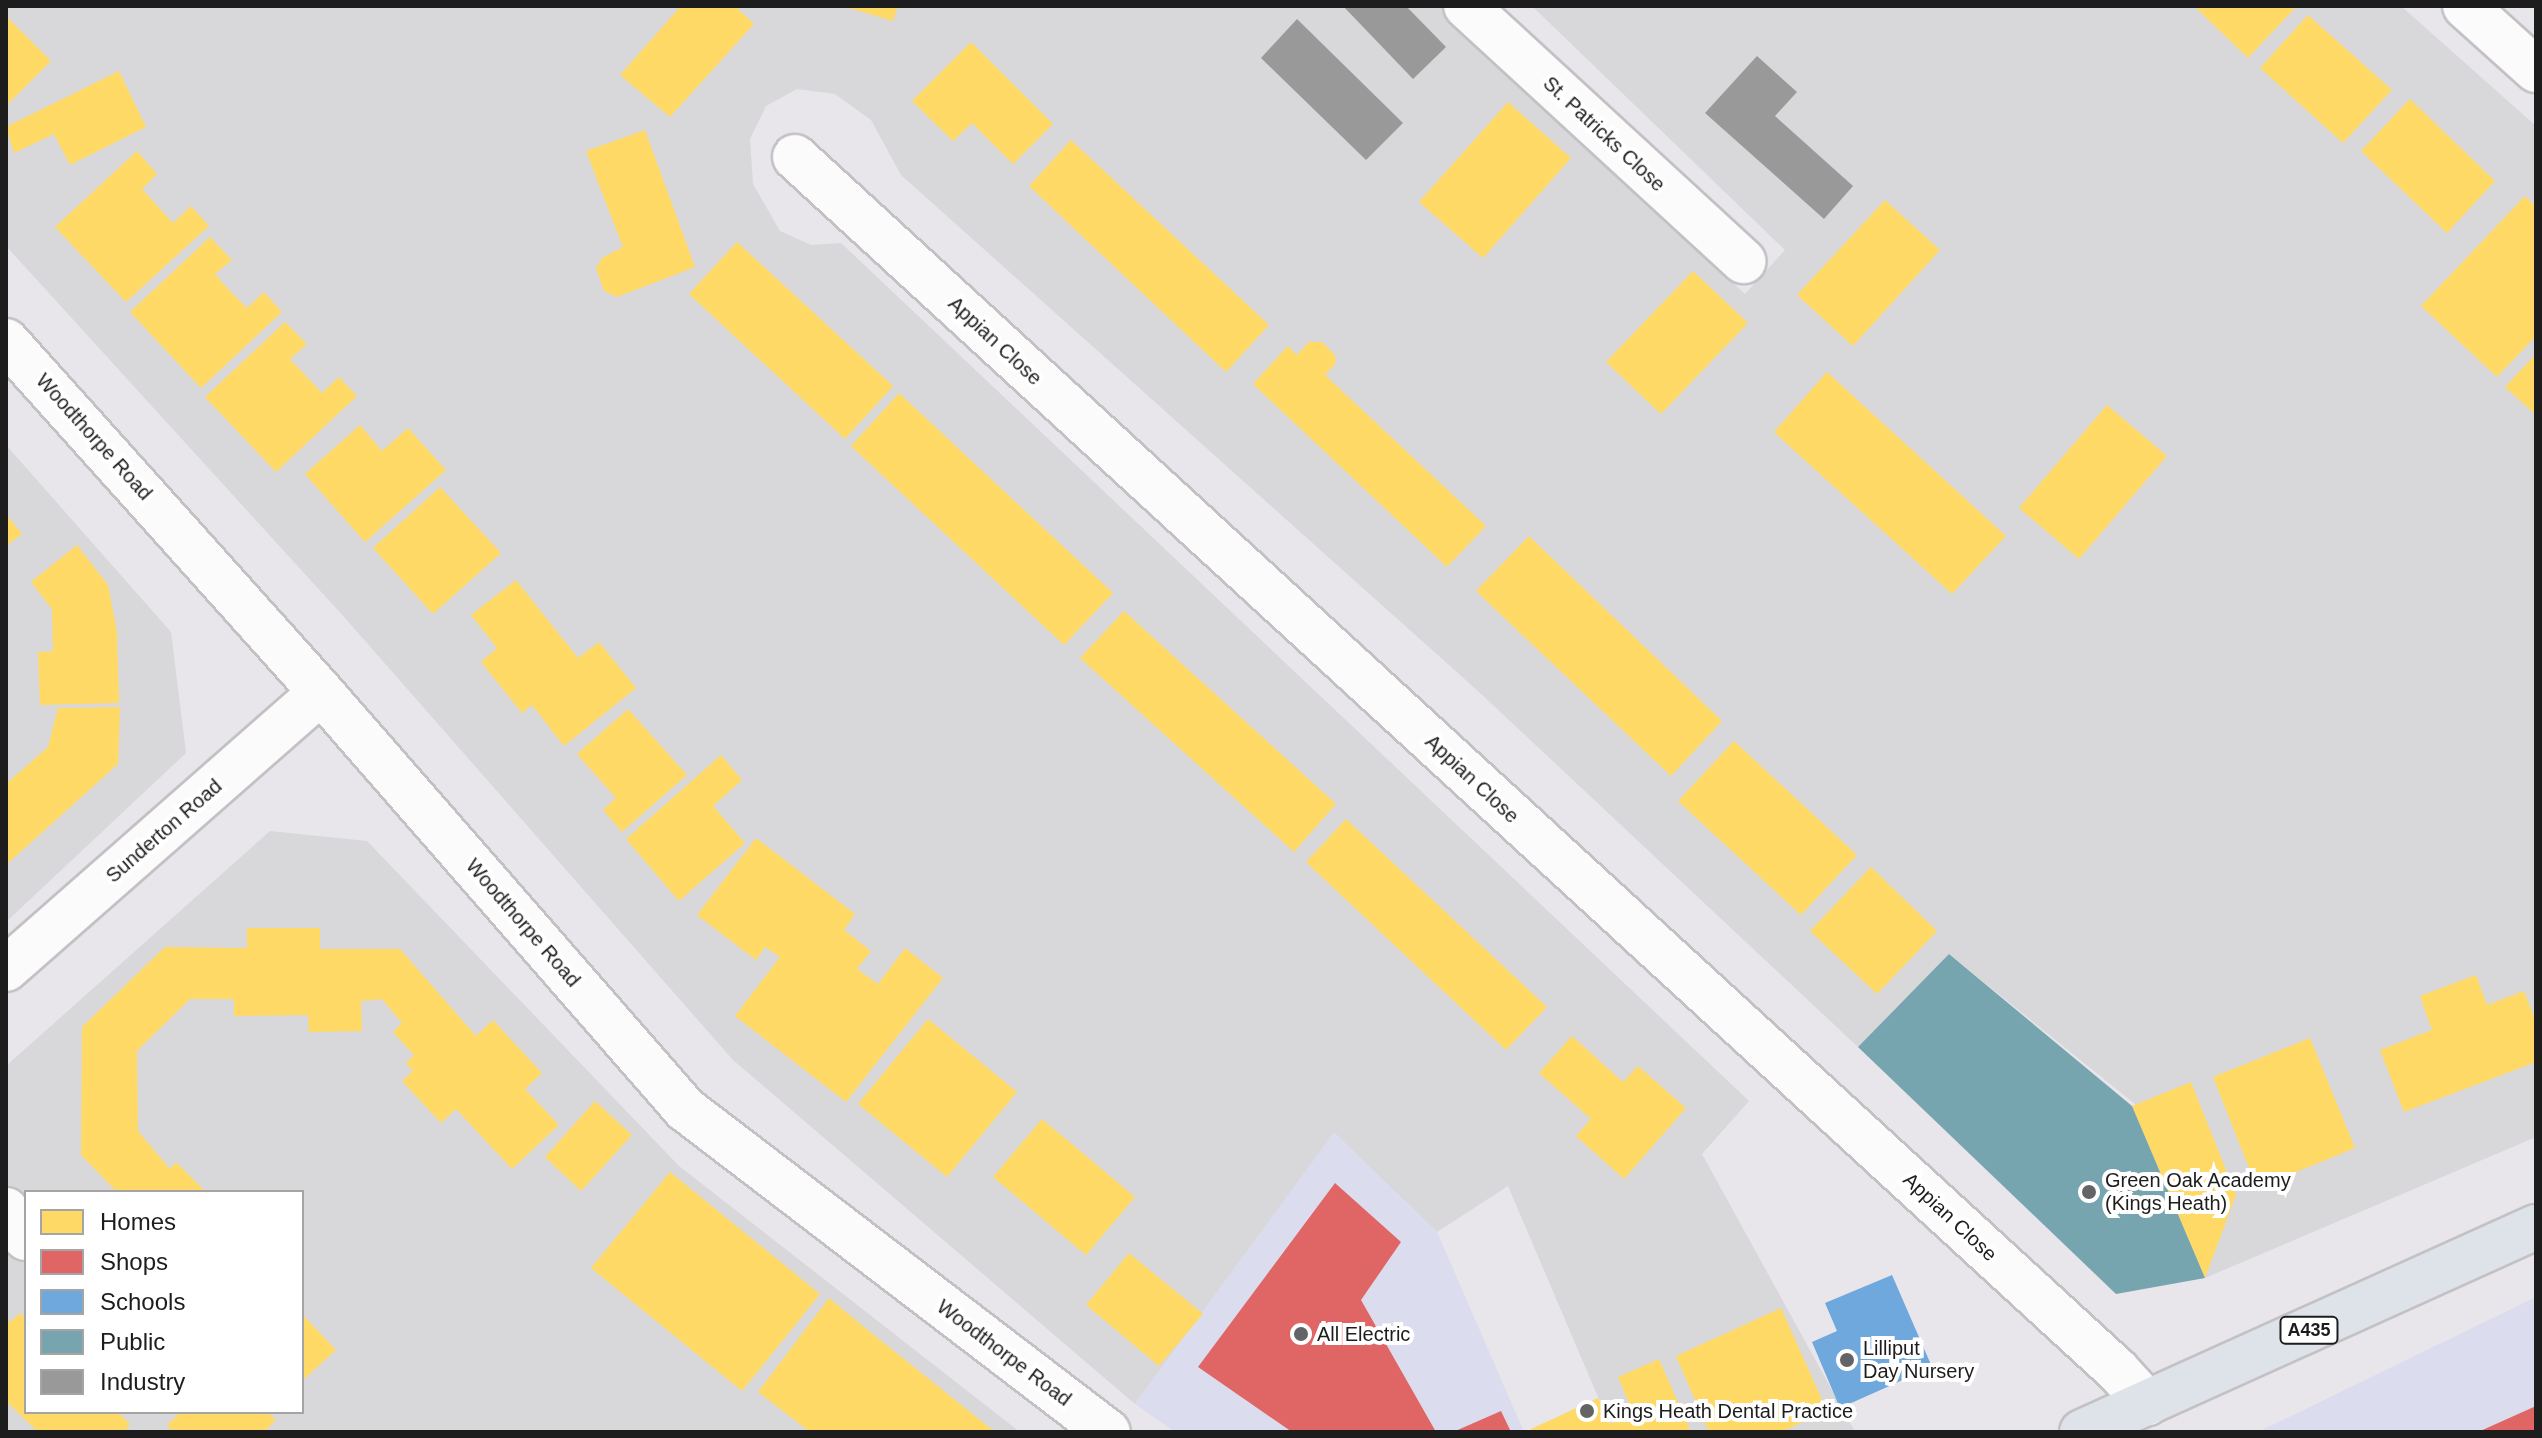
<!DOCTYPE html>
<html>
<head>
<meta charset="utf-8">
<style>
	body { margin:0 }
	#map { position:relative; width:2542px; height:1438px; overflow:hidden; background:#e8e5eb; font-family:Arial,sans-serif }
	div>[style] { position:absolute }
	.residential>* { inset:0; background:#d8d7da }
	.commercial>* { inset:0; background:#dbdcee }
	.homes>* { inset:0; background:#ffd966 }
	.shops>* { inset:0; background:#e06666 }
	.schools>* { inset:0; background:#6fa8dc }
	.public>* { inset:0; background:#76a5af }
	.industry>* { inset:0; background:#999 }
	.roads { filter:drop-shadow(2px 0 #c3c1c4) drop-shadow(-2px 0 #c3c1c4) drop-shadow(0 2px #c3c1c4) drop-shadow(0 -2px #c3c1c4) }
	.minor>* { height:44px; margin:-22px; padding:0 22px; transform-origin:22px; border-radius:22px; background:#fcfbfc }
	.highway>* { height:44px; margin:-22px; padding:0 22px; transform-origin:22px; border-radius:22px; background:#dee2e9 }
	.dots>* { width:22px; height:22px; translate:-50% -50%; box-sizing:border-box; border:4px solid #fff; border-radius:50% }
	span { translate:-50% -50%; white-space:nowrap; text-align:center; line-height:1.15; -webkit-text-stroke:8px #fff; paint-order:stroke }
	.shield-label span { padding:2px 6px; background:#fff; border:2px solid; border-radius:6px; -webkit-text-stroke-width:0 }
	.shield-label { font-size:18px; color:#1d1d1d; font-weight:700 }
	.street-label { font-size:20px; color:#1d1d1d }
	.poi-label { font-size:20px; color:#1d1d1d }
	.left { translate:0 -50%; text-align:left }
	.frame { position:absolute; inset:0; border:8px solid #1d1d1d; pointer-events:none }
	.legend { position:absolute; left:24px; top:1190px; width:280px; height:224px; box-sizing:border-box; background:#fff; border:2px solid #a5a5a5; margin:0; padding:10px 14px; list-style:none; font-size:24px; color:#1d1d1d }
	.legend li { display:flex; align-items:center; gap:16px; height:40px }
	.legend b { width:40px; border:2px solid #a5a5a5 }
</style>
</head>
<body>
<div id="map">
	<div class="residential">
		<i style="clip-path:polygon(6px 6px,1441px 6px,1456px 28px,1745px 294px,1785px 250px,1532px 6px,2401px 6px,2536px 126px,2536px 1137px,2205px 1278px,2135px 1104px,1949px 954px,1858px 1047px,1478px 691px,901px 175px,871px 120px,835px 94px,797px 89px,766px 106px,750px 139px,753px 184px,780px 231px,811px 245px,841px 243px,1749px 1101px,1702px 1154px,1855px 1432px,1613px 1432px,1508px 1186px,1437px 1232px,1334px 1133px,1135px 1404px,733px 1060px,345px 618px,6px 246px)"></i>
		<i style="clip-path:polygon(6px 445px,171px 632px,186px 753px,6px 922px)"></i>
		<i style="clip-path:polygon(evenodd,270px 831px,367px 841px,679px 1166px,1020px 1432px,6px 1432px,6px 1066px,270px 831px,26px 1192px,302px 1192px,302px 1412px,26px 1412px,26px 1192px)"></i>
	</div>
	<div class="commercial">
		<i style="clip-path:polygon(1334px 1132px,1437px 1232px,1524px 1432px,1175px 1432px,1135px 1404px)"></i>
		<i style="clip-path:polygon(2536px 1297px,2536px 1432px,2258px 1432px)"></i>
	</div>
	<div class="homes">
		<i style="clip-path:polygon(681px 6px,735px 6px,754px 24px,670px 117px,620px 75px)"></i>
		<i style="clip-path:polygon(842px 6px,898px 6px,893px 21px)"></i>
		<i style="clip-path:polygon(2194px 6px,2297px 6px,2248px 58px)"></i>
		<i style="clip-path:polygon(2308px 15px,2392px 90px,2343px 143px,2260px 68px)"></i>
		<i style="clip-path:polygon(6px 16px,51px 61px,6px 106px)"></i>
		<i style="clip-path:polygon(971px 42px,1053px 124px,1013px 164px,972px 123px,953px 141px,912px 101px)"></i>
		<i style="clip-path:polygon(119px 71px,146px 127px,70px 165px,54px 134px,14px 153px,6px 127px)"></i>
		<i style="clip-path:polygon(2410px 99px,2495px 181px,2447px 233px,2361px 151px)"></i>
		<i style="clip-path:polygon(1508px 102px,1571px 158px,1483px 258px,1419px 202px)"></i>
		<i style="clip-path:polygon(645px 130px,695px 267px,617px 297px,604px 291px,596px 268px,602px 258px,623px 247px,586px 151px)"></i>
		<i style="clip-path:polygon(1071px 140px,1269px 325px,1226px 372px,1029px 186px)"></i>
		<i style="clip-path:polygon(137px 151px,157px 174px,142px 189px,173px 223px,191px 206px,209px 226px,126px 302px,55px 227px)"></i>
		<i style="clip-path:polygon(2525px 196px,2536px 207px,2536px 336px,2497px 377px,2421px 306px)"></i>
		<i style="clip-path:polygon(1885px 200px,1940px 250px,1853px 346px,1797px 295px)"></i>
		<i style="clip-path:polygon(210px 237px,232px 260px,215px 274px,231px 292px,247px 308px,264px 292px,282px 312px,201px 388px,130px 312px)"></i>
		<i style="clip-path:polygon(737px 242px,893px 386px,845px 439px,689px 294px)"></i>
		<i style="clip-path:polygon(1693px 271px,1748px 323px,1661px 414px,1606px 362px)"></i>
		<i style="clip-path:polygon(285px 322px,307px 344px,290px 359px,322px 393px,339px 377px,357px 396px,276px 472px,205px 397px)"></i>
		<i style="clip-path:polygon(1309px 342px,1322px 342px,1335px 355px,1336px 363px,1325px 375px,1486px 526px,1447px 567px,1253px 384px,1288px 346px,1297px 355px)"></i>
		<i style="clip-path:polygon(2536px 354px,2536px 415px,2505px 387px)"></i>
		<i style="clip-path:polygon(1827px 372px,2006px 536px,1952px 594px,1774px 432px)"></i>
		<i style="clip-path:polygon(899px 393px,1113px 593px,1064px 645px,851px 446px)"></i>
		<i style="clip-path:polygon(2107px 405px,2167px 456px,2079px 559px,2019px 508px)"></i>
		<i style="clip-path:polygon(360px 425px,382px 451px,408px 428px,446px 470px,365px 542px,305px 474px)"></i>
		<i style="clip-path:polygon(440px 487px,501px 553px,433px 614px,373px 548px)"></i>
		<i style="clip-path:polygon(6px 514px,22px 534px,6px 546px)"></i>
		<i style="clip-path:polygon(1529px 536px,1722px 721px,1671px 776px,1476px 591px)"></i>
		<i style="clip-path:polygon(77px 545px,108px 585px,117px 632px,119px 703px,40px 705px,38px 652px,53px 651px,52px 609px,31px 582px)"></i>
		<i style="clip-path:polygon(516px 580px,578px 658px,599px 642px,636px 688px,564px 746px,532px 705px,522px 713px,481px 662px,497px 648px,471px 615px)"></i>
		<i style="clip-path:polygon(1124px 611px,1336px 804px,1294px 852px,1080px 658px)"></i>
		<i style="clip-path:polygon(120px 707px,118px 764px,6px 865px,6px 784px,48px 747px,58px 708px)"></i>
		<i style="clip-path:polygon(628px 709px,687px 775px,622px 832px,603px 810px,616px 798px,577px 754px)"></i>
		<i style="clip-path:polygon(1734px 741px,1857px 855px,1801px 915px,1678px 801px)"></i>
		<i style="clip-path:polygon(721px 755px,742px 780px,713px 806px,745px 843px,679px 901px,626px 839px)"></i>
		<i style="clip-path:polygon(1346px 819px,1547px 1007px,1506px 1050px,1306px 862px)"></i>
		<i style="clip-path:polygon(756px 838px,855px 914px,844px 930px,871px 951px,857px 969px,878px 984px,905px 948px,943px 978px,846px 1102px,735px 1016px,780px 957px,765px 947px,756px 960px,697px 915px)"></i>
		<i style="clip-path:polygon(1871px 867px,1937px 931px,1877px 994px,1810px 931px)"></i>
		<i style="clip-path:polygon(247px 928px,320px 928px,320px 949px,400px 949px,476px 1036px,493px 1020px,542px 1073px,525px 1089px,559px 1125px,512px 1169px,456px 1109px,441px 1123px,402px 1081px,413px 1071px,406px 1063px,414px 1055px,393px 1032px,402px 1023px,382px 999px,361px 1001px,362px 1031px,309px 1032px,308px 1015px,234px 1016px,234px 999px,190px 999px,137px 1051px,138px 1131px,170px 1169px,176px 1162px,206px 1192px,117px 1192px,81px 1155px,82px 1027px,165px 947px,247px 948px)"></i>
		<i style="clip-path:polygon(2476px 975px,2487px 1005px,2524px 991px,2536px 1022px,2536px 1062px,2404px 1112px,2380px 1050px,2432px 1030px,2420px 996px)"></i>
		<i style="clip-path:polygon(928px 1019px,1017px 1092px,947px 1177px,858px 1104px)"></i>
		<i style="clip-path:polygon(1572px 1036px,1623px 1082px,1638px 1066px,1686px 1108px,1624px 1179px,1576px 1136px,1591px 1119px,1539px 1073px)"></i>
		<i style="clip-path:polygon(2310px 1038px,2355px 1148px,2257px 1188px,2213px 1077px)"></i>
		<i style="clip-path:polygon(2191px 1082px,2236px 1195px,2205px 1278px,2132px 1106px)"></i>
		<i style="clip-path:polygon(595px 1101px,632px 1135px,581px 1191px,545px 1157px)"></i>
		<i style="clip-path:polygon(1042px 1119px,1135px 1197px,1086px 1255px,993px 1177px)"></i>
		<i style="clip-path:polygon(670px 1172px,820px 1294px,742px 1391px,591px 1268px)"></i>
		<i style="clip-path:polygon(1129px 1253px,1203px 1314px,1159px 1366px,1086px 1305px)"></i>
		<i style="clip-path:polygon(829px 1298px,859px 1323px,995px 1432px,810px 1432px,758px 1392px)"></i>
		<i style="clip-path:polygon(1781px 1308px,1827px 1411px,1781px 1432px,1709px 1432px,1676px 1356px)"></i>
		<i style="clip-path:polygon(20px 1313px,26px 1319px,26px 1412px,118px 1412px,130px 1424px,124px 1432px,38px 1432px,6px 1401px,6px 1317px,10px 1322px)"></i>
		<i style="clip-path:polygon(302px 1314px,336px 1350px,302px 1381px)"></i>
		<i style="clip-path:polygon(1659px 1359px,1691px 1432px,1532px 1432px,1531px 1429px,1598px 1398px,1610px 1424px,1633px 1413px,1618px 1377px)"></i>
		<i style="clip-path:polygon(181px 1412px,267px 1412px,276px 1420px,264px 1432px,173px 1432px,167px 1425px)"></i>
	</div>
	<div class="shops">
		<i style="clip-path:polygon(1335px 1183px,1401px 1242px,1361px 1300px,1436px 1432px,1292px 1432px,1198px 1367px)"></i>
		<i style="clip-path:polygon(2536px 1406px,2536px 1432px,2478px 1432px)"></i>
		<i style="clip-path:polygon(1501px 1411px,1511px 1432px,1453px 1432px)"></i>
	</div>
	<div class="schools">
		<i style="clip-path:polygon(1892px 1275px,1932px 1367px,1840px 1408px,1812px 1342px,1837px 1331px,1825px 1303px)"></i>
	</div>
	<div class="public">
		<i style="clip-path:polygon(1949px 954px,2132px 1106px,2205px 1278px,2116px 1294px,1858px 1047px)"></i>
	</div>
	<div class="industry">
		<i style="clip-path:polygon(1343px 6px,1406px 6px,1446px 47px,1413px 79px)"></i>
		<i style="clip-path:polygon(1297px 19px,1403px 123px,1366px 160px,1261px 58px)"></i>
		<i style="clip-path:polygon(1757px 56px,1797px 92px,1775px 116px,1853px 186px,1824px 219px,1705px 113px)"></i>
	</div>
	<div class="roads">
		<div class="minor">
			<i style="left:1466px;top:6px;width:377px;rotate:42.6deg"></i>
			<i style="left:2465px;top:6px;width:96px;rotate:42deg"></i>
			<i style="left:795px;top:157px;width:1794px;rotate:42.54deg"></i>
			<i style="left:2117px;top:1370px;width:45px;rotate:47.7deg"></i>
			<i style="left:6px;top:341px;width:472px;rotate:48.1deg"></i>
			<i style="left:321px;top:692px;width:554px;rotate:48.88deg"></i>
			<i style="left:685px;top:1109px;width:532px;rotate:37.37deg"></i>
			<i style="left:6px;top:969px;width:419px;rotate:-41.3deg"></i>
			<i style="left:6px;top:1210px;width:9px;rotate:77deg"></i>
			<i style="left:8px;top:1219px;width:26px;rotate:47deg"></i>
		</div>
		<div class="highway">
			<i style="left:2082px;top:1432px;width:498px;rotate:-24.3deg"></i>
		</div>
	</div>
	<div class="dots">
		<i style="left:2089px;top:1192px;background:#646365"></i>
		<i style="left:1301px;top:1334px;background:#646365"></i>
		<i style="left:1847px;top:1360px;background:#646365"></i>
		<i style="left:1587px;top:1411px;background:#646365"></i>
	</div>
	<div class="shield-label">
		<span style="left:2309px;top:1330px">A435</span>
	</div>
	<div class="street-label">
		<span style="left:1604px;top:134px;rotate:43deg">St. Patricks Close</span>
		<span style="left:995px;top:341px;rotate:43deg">Appian Close</span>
		<span style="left:94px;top:437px;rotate:48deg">Woodthorpe Road</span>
		<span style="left:1472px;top:779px;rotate:43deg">Appian Close</span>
		<span style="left:164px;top:831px;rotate:-41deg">Sunderton Road</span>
		<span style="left:523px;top:923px;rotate:49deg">Woodthorpe Road</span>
		<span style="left:1950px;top:1217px;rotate:43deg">Appian Close</span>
		<span style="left:1004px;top:1353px;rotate:37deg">Woodthorpe Road</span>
	</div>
	<div class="poi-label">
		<span class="left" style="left:2105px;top:1192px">Green Oak Academy<br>(Kings Heath)</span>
		<span class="left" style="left:1317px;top:1334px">All Electric</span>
		<span class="left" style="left:1863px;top:1360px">Lilliput<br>Day Nursery</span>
		<span class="left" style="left:1603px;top:1411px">Kings Heath Dental Practice</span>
	</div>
	<div class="frame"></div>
	<ul class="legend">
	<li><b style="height:22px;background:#ffd966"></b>Homes</li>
	<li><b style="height:22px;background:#e06666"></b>Shops</li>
	<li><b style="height:22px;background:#6fa8dc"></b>Schools</li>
	<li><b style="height:22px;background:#76a5af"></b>Public</li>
	<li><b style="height:22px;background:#999"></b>Industry</li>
	</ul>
</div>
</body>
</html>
